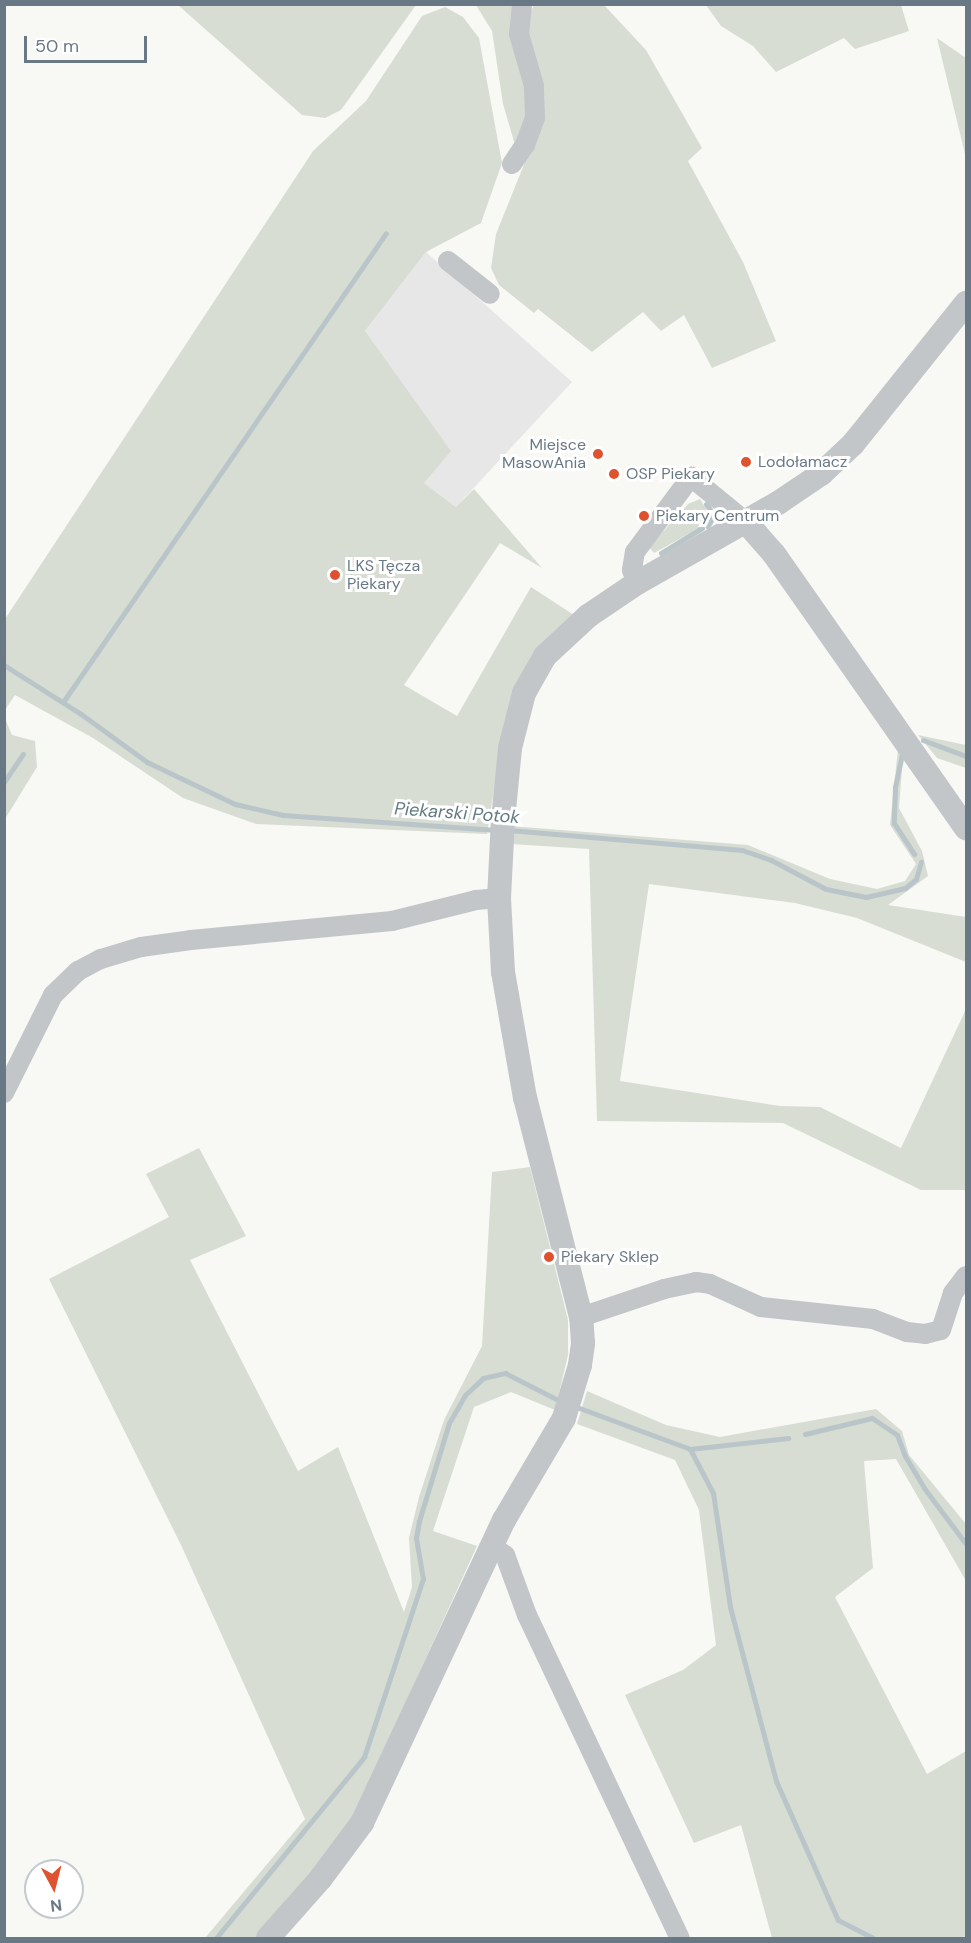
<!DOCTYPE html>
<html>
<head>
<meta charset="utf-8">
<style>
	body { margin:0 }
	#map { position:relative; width:971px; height:1943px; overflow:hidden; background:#f8f8f5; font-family:"DM Sans",sans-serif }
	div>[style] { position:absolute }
	.built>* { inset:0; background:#e6e7e6 }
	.green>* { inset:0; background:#d8ddd4 }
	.stream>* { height:5px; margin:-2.5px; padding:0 2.5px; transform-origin:2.5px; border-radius:2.5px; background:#b9c5c8 }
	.minor>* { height:20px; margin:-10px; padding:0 10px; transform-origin:10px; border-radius:10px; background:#c2c6c9 }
	.tertiary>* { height:24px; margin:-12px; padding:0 12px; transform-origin:12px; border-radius:12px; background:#c2c6c9 }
	.dots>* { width:16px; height:16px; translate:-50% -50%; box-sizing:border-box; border:3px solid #fff; border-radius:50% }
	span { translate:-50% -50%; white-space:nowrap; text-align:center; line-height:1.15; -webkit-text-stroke:6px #fff; paint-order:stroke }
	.poi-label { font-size:16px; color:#687985 }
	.right { translate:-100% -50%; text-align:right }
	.left { translate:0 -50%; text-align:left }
	.water-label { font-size:18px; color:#637a81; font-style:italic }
	.frame { position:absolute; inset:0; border:6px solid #687985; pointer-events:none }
	.north { position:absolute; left:24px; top:1859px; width:60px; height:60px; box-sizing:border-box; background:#fff; border:2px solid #c3c9ce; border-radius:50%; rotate:173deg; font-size:16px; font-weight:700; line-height:24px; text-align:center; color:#687985 }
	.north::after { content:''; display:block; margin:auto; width:21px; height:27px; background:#de522f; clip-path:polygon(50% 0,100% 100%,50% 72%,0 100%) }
	.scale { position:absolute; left:24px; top:36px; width:123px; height:27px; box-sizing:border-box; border:3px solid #687985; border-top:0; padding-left:8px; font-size:18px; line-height:21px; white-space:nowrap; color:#687985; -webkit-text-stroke:4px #fff; paint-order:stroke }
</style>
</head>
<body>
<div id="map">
	<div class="built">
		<i style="clip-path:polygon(426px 252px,572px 382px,456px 507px,424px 483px,365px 331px)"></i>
	</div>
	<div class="green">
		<i style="clip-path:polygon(178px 5px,416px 5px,341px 110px,325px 118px,302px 115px)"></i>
		<i style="clip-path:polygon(476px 5px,517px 5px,528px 84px,528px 122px,515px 145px,503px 104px,492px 31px)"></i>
		<i style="clip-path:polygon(534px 5px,604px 5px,646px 50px,702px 148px,688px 161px,743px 262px,776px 341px,712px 368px,684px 315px,661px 331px,643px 312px,592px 352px,538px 309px,534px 313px,499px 285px,491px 268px,496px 234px,527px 157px,525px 25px)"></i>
		<i style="clip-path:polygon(706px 5px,901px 5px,909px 31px,855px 49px,844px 38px,776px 72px,753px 46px,721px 26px)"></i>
		<i style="clip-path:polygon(445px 7px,463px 17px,479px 38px,502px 163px,481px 223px,426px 252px,365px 331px,451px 451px,424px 483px,456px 507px,474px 489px,542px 568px,500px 543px,404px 685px,457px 716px,531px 587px,574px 615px,505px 720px,487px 834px,256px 824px,183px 798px,93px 738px,15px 695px,5px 710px,5px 619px,313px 151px,366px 101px,422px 16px)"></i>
		<i style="clip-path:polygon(937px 38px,966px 58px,966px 158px,962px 142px)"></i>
		<i style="clip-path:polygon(700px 499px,712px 518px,707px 524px,654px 553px,649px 547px,688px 504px)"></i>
		<i style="clip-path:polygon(4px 716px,12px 735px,35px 741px,37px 767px,5px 819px)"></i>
		<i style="clip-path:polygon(918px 735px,966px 745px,966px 768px,937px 758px)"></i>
		<i style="clip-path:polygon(898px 749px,903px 756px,899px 808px,922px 851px,928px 876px,888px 905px,966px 917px,966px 962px,857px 918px,795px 903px,649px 884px,620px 1081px,780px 1106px,820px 1107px,901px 1148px,966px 1009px,966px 1190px,921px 1190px,783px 1123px,597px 1121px,589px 849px,511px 844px,511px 826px,748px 845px,830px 879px,877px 889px,905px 881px,916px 864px,890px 825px)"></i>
		<i style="clip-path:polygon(199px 1148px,246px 1236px,190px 1260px,298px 1471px,338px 1447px,404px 1612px,412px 1587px,409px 1538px,419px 1497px,444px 1420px,482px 1346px,492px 1172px,530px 1167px,568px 1320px,568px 1355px,555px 1410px,511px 1392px,474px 1407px,433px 1531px,477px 1546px,351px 1823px,258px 1938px,205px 1938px,305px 1819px,181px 1545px,49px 1279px,169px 1217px,146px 1174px)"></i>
		<i style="clip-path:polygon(587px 1391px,666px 1425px,720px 1437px,876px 1409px,902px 1431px,909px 1455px,966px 1524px,966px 1581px,896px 1459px,864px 1461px,873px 1568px,835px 1597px,927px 1774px,966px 1751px,966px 1938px,772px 1938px,741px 1825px,694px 1843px,625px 1695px,683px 1670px,716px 1645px,699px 1510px,675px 1460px,577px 1424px)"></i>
	</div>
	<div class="stream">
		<i style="left:706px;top:504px;width:14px;rotate:54deg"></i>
		<i style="left:714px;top:515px;width:13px;rotate:119deg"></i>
		<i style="left:661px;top:553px;width:48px;rotate:-31.4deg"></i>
		<i style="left:4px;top:665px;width:91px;rotate:32.5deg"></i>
		<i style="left:81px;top:714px;width:82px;rotate:36deg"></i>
		<i style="left:147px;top:762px;width:98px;rotate:25.5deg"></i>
		<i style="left:235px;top:804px;width:49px;rotate:12.9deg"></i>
		<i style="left:283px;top:815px;width:214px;rotate:4deg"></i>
		<i style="left:63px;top:702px;width:569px;rotate:-55.44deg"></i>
		<i style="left:923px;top:740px;width:46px;rotate:20.4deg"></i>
		<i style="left:902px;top:754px;width:34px;rotate:102deg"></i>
		<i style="left:895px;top:787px;width:36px;rotate:92deg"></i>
		<i style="left:894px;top:823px;width:37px;rotate:57deg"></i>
		<i style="left:4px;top:782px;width:34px;rotate:-56deg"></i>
		<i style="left:509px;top:830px;width:234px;rotate:4.9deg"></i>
		<i style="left:742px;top:850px;width:31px;rotate:19deg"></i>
		<i style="left:771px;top:860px;width:62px;rotate:27.8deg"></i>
		<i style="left:826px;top:889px;width:41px;rotate:11.3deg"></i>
		<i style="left:866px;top:897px;width:40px;rotate:-13deg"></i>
		<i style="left:905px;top:888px;width:14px;rotate:-39deg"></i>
		<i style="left:916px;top:879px;width:18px;rotate:-74deg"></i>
		<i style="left:574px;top:1406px;width:124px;rotate:20.3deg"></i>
		<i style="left:690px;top:1449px;width:99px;rotate:-6.4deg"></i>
		<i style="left:805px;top:1434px;width:69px;rotate:-13.4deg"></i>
		<i style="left:872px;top:1418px;width:30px;rotate:34deg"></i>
		<i style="left:897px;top:1435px;width:22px;rotate:69deg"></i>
		<i style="left:905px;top:1456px;width:37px;rotate:59deg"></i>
		<i style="left:924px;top:1488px;width:70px;rotate:53.1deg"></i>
		<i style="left:690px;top:1449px;width:50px;rotate:62.4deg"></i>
		<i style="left:713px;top:1493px;width:115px;rotate:81.5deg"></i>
		<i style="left:730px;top:1607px;width:180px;rotate:75.2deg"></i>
		<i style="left:776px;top:1781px;width:152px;rotate:66deg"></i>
		<i style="left:838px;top:1920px;width:39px;rotate:27deg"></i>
		<i style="left:216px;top:1938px;width:234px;rotate:-50.7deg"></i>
		<i style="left:364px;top:1757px;width:188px;rotate:-71.7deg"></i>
		<i style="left:423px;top:1579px;width:42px;rotate:-99.7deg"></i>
		<i style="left:416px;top:1538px;width:17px;rotate:-80deg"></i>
		<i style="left:419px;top:1521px;width:102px;rotate:-73deg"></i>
		<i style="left:449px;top:1423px;width:32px;rotate:-60deg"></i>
		<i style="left:465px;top:1395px;width:25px;rotate:-43deg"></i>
		<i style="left:483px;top:1378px;width:23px;rotate:-13deg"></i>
		<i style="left:505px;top:1373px;width:64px;rotate:27deg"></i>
	</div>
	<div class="minor">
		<i style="left:512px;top:164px;width:23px;rotate:-56deg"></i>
		<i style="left:525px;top:145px;width:29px;rotate:-70deg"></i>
		<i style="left:535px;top:118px;width:32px;rotate:-92deg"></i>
		<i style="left:534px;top:86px;width:54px;rotate:-106.1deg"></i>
		<i style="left:519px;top:34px;width:30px;rotate:-84deg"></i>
		<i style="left:448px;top:261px;width:53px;rotate:38.2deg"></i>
		<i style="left:637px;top:583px;width:14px;rotate:-111deg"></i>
		<i style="left:632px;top:570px;width:18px;rotate:-81deg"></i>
		<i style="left:635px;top:552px;width:94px;rotate:-53.3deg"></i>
		<i style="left:691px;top:477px;width:70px;rotate:39.2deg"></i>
		<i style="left:4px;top:1093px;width:110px;rotate:-63.4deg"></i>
		<i style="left:53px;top:995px;width:35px;rotate:-44deg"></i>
		<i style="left:78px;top:971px;width:26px;rotate:-28deg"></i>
		<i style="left:101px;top:959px;width:42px;rotate:-16.7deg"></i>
		<i style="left:141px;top:947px;width:50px;rotate:-8deg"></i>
		<i style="left:191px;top:940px;width:202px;rotate:-5.4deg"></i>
		<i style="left:392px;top:921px;width:87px;rotate:-14deg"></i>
		<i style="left:476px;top:900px;width:23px;rotate:-5deg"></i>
		<i style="left:581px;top:1317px;width:88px;rotate:-18.6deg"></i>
		<i style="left:664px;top:1289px;width:33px;rotate:-12deg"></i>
		<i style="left:696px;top:1282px;width:14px;rotate:8deg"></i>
		<i style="left:710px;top:1284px;width:56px;rotate:24.3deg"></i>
		<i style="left:761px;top:1307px;width:113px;rotate:6.1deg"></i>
		<i style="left:873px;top:1319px;width:36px;rotate:21deg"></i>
		<i style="left:907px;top:1332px;width:18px;rotate:6deg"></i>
		<i style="left:925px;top:1334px;width:16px;rotate:-14deg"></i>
		<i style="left:941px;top:1330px;width:39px;rotate:-72deg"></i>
		<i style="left:953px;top:1293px;width:21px;rotate:-53deg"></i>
		<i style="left:492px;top:1546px;width:16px;rotate:35deg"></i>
		<i style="left:505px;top:1555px;width:64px;rotate:69.9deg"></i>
		<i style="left:527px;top:1615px;width:357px;rotate:64.7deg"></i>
	</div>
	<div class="tertiary">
		<i style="left:745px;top:521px;width:44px;rotate:48.7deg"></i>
		<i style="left:774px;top:554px;width:335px;rotate:55deg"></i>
		<i style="left:268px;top:1938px;width:80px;rotate:-48.5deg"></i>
		<i style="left:321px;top:1878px;width:69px;rotate:-53.3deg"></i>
		<i style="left:362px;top:1823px;width:335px;rotate:-64.9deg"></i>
		<i style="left:504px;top:1520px;width:118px;rotate:-59.5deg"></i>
		<i style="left:564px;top:1418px;width:55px;rotate:-73.2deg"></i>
		<i style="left:580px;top:1365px;width:22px;rotate:-82deg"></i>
		<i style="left:583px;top:1343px;width:26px;rotate:-94deg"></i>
		<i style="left:581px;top:1317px;width:226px;rotate:-104.3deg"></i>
		<i style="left:525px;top:1098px;width:128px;rotate:-99.9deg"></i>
		<i style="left:503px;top:972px;width:74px;rotate:-93.1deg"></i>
		<i style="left:499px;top:898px;width:78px;rotate:-87.1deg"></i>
		<i style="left:503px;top:820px;width:72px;rotate:-84.4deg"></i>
		<i style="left:510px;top:748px;width:57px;rotate:-75.7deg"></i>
		<i style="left:524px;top:693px;width:43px;rotate:-60.4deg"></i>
		<i style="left:545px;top:656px;width:59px;rotate:-42.9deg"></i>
		<i style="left:588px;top:616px;width:59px;rotate:-34deg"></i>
		<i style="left:637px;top:583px;width:162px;rotate:-29.6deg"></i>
		<i style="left:778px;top:503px;width:52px;rotate:-34deg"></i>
		<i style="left:821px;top:474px;width:44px;rotate:-43.2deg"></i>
		<i style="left:853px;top:444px;width:181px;rotate:-51.3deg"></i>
	</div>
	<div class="dots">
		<i style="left:598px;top:454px;background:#de522f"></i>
		<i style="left:746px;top:462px;background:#de522f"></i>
		<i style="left:614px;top:474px;background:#de522f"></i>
		<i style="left:644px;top:516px;background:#de522f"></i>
		<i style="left:335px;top:575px;background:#de522f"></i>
		<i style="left:549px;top:1257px;background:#de522f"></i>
	</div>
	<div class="poi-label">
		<span class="right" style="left:586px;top:454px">Miejsce<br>MasowAnia</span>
		<span class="left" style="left:758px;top:462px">Lodołamacz</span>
		<span class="left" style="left:626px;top:474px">OSP Piekary</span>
		<span class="left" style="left:656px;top:516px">Piekary Centrum</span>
		<span class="left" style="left:347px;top:575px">LKS Tęcza<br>Piekary</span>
		<span class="left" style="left:561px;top:1257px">Piekary Sklep</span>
	</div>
	<div class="water-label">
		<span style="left:457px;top:813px;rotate:4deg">Piekarski Potok</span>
	</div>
	<div class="frame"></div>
	<div class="north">N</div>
	<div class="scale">50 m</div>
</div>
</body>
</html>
